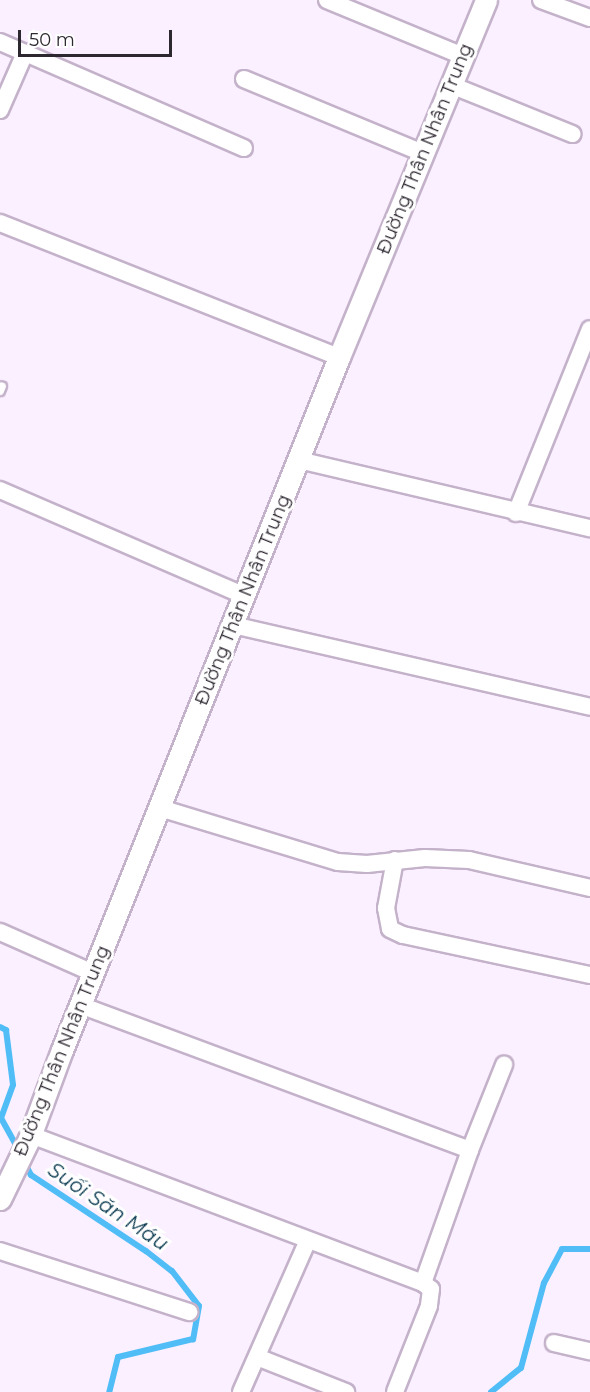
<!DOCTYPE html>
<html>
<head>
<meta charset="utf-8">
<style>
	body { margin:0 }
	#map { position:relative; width:590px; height:1392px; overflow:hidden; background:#fbf0ff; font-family:Montserrat,sans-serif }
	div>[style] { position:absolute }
	.stream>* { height:6px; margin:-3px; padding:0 3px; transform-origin:3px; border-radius:3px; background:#50bdf7 }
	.roads { filter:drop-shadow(2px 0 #c4b2ca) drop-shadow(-2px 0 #c4b2ca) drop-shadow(0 2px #c4b2ca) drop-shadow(0 -2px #c4b2ca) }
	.service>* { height:8px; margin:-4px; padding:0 4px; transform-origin:4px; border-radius:4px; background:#fff }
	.minor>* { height:16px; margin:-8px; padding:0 8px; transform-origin:8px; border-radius:8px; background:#fff }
	.tertiary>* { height:21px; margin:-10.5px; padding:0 10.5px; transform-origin:10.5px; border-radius:10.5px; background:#fff }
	span { translate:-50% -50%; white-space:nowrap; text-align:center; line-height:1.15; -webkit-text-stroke:6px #fff; paint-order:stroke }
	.street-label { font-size:18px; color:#2d2730 }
	.water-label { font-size:20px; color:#04354c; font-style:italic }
	.scale { position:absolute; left:18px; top:30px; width:154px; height:27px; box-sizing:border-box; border:3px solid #2d2730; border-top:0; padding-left:8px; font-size:18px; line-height:21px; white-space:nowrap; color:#2d2730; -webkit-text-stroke:4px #fff; paint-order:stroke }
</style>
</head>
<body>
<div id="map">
	<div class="stream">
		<i style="left:0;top:1027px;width:7px;rotate:27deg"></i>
		<i style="left:6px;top:1030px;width:55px;rotate:82.7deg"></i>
		<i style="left:13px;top:1085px;width:35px;rotate:110deg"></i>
		<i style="left:1px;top:1118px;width:38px;rotate:61deg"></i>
		<i style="left:23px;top:1160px;width:17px;rotate:62deg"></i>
		<i style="left:31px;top:1175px;width:138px;rotate:33.5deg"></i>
		<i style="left:146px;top:1251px;width:33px;rotate:38deg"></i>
		<i style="left:172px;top:1271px;width:44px;rotate:52.4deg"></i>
		<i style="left:199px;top:1306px;width:34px;rotate:100deg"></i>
		<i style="left:193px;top:1339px;width:77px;rotate:166.5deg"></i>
		<i style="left:118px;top:1357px;width:36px;rotate:104deg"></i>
		<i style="left:491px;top:1392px;width:38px;rotate:-39deg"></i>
		<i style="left:521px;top:1368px;width:88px;rotate:-74.9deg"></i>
		<i style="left:544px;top:1283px;width:38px;rotate:-62deg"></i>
		<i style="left:562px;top:1249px;width:28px"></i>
	</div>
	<div class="roads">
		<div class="service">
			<i style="left:0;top:391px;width:5px;rotate:-68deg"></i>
		</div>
		<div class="minor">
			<i style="left:327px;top:0;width:147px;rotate:22.4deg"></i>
			<i style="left:541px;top:0;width:52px;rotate:20.2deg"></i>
			<i style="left:0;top:42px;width:266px;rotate:23.5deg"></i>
			<i style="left:244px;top:79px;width:194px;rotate:22.5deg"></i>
			<i style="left:451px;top:85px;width:131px;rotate:22deg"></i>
			<i style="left:0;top:110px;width:62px;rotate:-66.3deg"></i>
			<i style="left:0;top:223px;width:365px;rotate:21.6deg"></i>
			<i style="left:299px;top:460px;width:299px;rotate:13.2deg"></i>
			<i style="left:0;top:490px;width:267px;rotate:23.4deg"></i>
			<i style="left:516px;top:513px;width:198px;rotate:-68.1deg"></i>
			<i style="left:233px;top:625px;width:366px;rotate:12.9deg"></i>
			<i style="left:160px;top:808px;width:186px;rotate:16.9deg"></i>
			<i style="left:338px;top:862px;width:29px;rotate:4deg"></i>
			<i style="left:367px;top:864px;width:58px;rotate:-5.9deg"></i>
			<i style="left:425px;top:858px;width:44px;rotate:2.6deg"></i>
			<i style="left:469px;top:860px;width:124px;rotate:13deg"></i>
			<i style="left:395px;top:860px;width:49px;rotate:100.6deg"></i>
			<i style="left:386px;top:908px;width:21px;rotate:79deg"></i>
			<i style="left:390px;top:929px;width:14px;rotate:25deg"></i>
			<i style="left:403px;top:935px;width:191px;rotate:12.1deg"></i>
			<i style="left:0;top:932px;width:102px;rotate:23.8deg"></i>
			<i style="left:80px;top:1005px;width:416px;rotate:20.4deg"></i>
			<i style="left:31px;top:1135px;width:419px;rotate:20.7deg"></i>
			<i style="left:423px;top:1283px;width:10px;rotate:37deg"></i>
			<i style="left:431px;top:1289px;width:17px;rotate:97deg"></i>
			<i style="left:429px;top:1306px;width:92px;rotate:111.6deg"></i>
			<i style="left:0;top:1251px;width:199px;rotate:17.9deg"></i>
			<i style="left:423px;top:1283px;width:141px;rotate:-70.5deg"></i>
			<i style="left:470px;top:1150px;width:92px;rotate:-68.2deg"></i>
			<i style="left:554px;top:1343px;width:37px;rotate:13deg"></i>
			<i style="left:257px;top:1357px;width:96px;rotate:21.5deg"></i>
			<i style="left:241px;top:1392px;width:166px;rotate:-66.2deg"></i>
		</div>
		<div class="tertiary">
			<i style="left:0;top:1199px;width:67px;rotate:-64.2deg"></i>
			<i style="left:29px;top:1139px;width:95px;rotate:-69.7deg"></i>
			<i style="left:62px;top:1050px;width:746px;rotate:-68.21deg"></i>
			<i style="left:339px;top:357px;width:386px;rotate:-67.6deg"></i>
		</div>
	</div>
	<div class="street-label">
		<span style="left:425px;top:149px;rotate:-68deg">Đường Thân Nhân Trung</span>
		<span style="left:243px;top:600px;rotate:-68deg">Đường Thân Nhân Trung</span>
		<span style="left:62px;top:1051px;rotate:-68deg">Đường Thân Nhân Trung</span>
	</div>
	<div class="water-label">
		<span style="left:108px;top:1207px;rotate:34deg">Suối Săn Máu</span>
	</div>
	<div class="scale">50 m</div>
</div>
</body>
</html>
